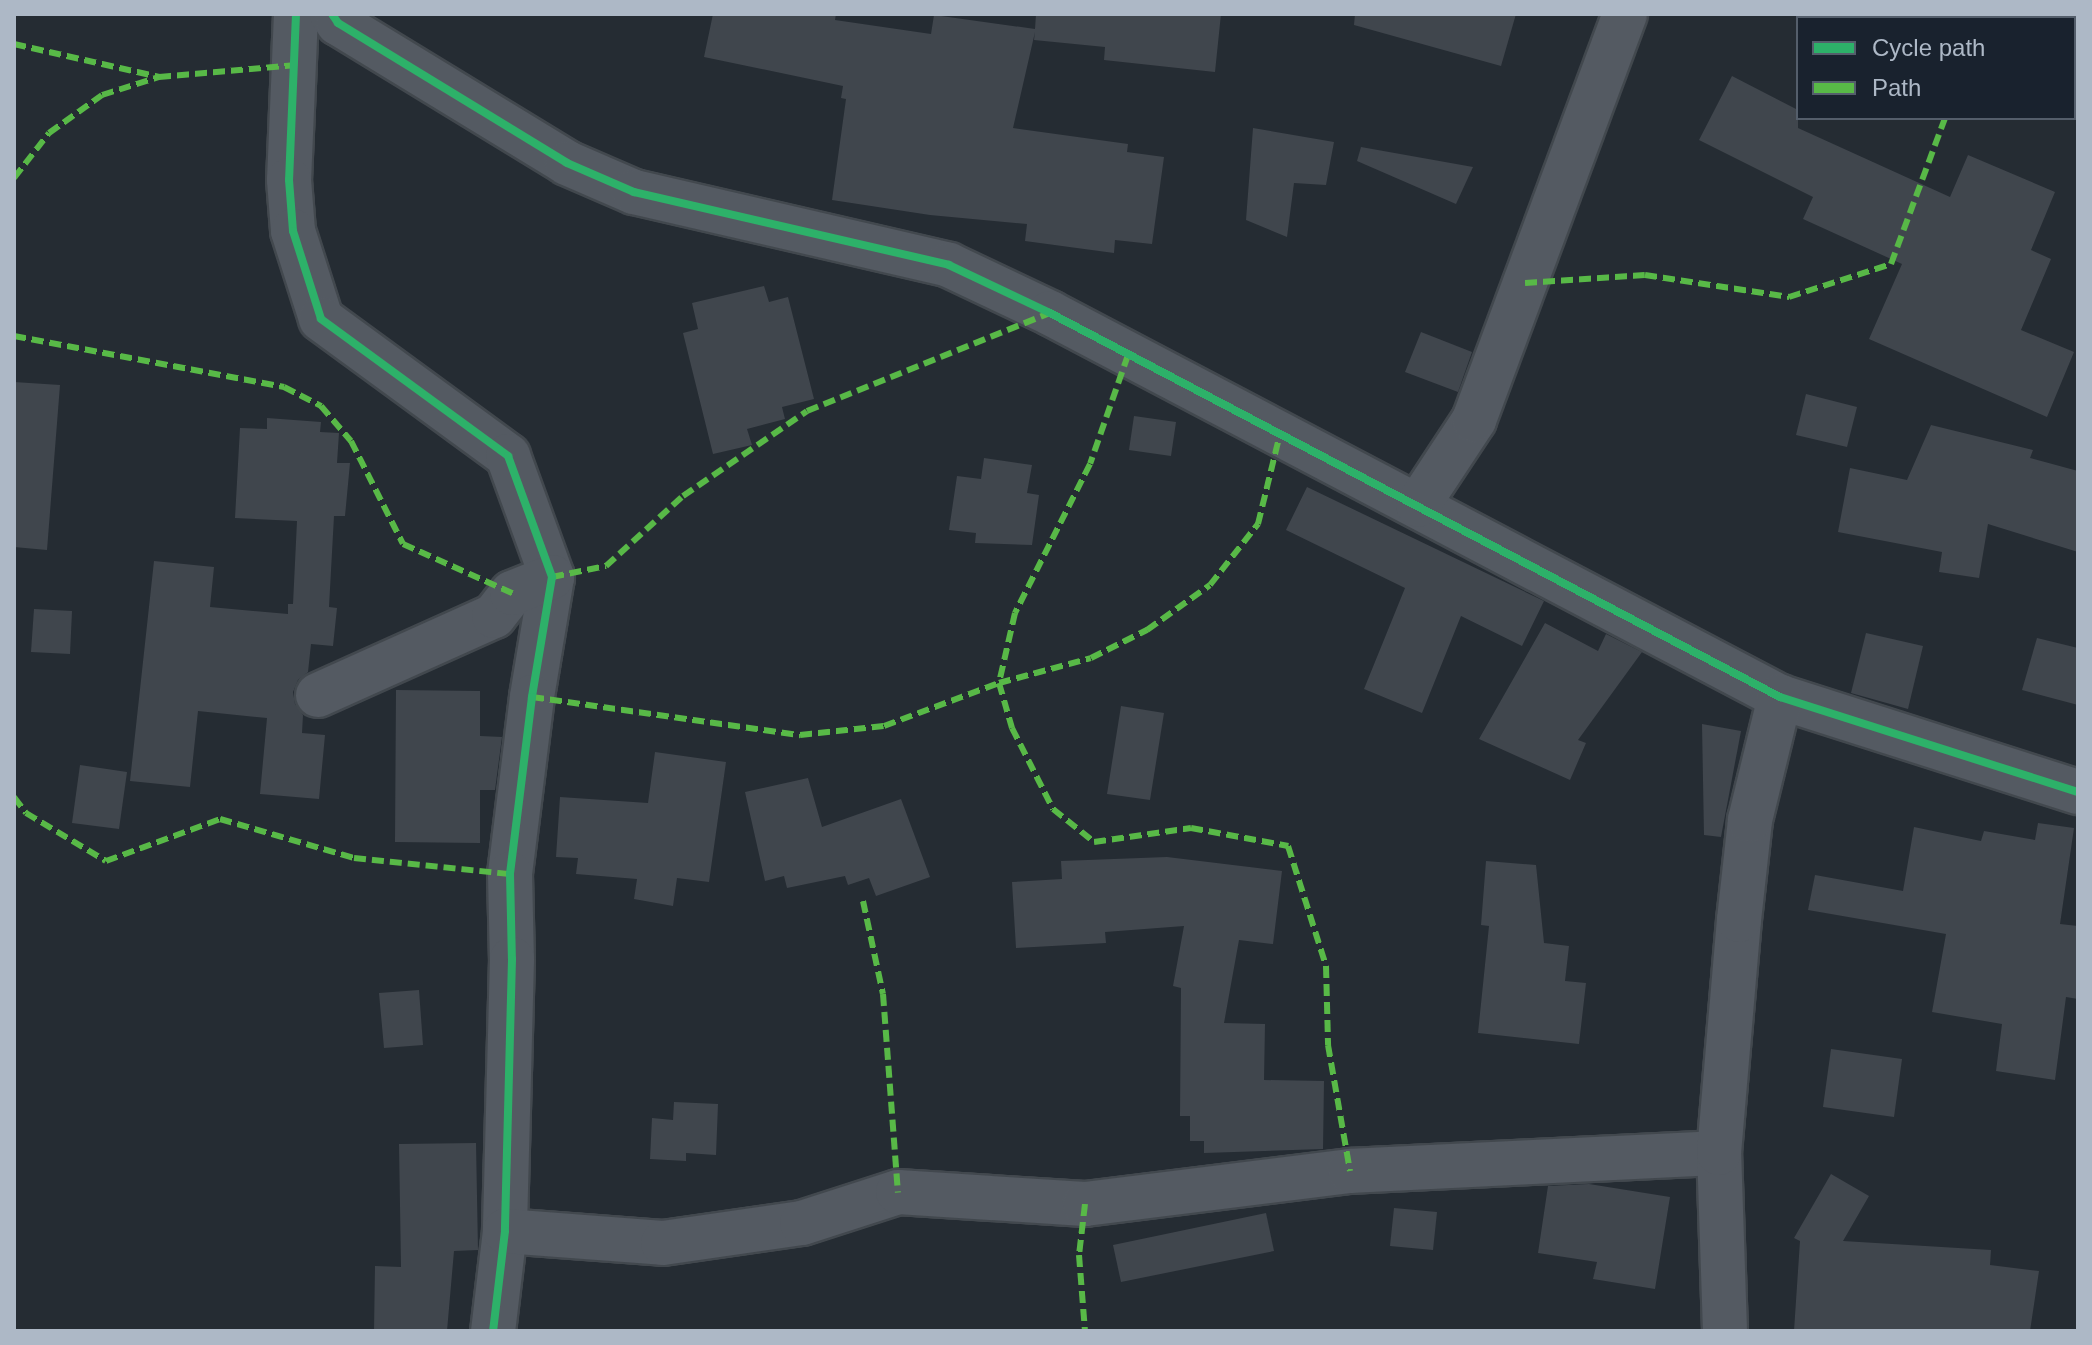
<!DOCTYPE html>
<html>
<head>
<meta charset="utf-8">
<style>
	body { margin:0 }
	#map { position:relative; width:2092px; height:1345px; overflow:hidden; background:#252c33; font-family:Arial,sans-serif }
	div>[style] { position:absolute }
	.building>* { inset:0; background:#40464d }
	.roads { filter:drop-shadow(2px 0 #42484e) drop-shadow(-2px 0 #42484e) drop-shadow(0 2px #42484e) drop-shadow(0 -2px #42484e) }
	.minor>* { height:44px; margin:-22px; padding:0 22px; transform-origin:22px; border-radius:22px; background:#545a62 }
	.quiet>* { height:6px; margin-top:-3px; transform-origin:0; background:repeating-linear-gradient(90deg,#58b947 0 12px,transparent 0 18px) }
	.cycleway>* { height:8px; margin:-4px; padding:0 4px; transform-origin:4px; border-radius:4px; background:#2db169 }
	span { translate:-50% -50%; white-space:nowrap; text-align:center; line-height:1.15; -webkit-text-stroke:6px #19222e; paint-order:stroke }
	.frame { position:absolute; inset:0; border:16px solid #adb8c6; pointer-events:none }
	.legend { position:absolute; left:1796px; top:16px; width:280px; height:104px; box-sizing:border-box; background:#19222e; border:2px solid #545e6b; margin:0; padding:10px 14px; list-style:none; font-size:24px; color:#adb8c6 }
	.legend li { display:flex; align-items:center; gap:16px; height:40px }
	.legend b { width:40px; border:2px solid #545e6b }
</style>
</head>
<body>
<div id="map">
	<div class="building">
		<i style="clip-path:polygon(713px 14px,836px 14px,835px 20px,931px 34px,934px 15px,1035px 29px,1036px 14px,1221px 14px,1215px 72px,1104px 60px,1105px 47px,1034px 40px,1035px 32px,1013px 128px,1128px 144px,1127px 152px,1164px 157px,1152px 244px,1115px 240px,1114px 253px,1025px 241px,1027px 224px,930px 215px,832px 200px,846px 99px,841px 98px,843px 86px,704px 57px)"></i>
		<i style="clip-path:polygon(1355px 14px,1516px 14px,1501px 66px,1354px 25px)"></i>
		<i style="clip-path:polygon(1732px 76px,1798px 110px,1798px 128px,1950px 197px,1968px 155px,2055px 192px,2031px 250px,2051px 259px,2021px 330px,2074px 352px,2047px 417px,1869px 339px,1902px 264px,1803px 219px,1813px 197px,1699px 140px)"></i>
		<i style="clip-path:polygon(1253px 128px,1334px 142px,1326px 185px,1294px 183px,1287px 237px,1246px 220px)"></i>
		<i style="clip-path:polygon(1361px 147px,1473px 167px,1456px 204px,1357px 161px)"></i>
		<i style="clip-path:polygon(764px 286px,769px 302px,788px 297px,814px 399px,782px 407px,785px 419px,747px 429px,752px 445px,713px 454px,683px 333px,698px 329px,692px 303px)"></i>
		<i style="clip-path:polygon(1421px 332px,1472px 352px,1458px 392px,1405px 372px)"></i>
		<i style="clip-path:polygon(14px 382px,60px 385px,47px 550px,14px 547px)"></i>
		<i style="clip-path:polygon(1806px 394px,1857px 407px,1847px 447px,1796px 435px)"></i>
		<i style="clip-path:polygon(1134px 416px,1176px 422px,1171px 456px,1129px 450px)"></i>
		<i style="clip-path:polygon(267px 418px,321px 422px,320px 432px,339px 433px,337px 463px,350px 463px,345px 516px,334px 516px,329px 607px,337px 608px,333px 646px,311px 644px,308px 672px,298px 680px,293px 692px,295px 704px,303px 715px,302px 733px,325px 735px,319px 799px,260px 794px,267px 718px,198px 711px,190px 787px,130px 781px,154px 561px,214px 567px,210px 607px,288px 614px,288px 604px,293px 604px,297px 521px,235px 518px,240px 428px,267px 429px)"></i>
		<i style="clip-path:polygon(1931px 425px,2033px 450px,2030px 458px,2078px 471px,2078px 552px,1988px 524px,1979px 578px,1939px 572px,1942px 552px,1838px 532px,1850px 468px,1907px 480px)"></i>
		<i style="clip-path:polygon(984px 458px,1032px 465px,1027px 493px,1039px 495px,1032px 545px,975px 543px,976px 533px,949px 530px,957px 476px,981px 479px)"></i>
		<i style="clip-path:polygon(1307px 487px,1544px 601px,1522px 646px,1461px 616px,1422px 713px,1364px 689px,1405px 588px,1286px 530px)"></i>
		<i style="clip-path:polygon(34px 609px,72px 611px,70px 654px,31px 652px)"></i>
		<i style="clip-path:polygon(1545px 623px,1598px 651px,1606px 634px,1642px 652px,1578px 740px,1586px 743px,1570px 780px,1479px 739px)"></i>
		<i style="clip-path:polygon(1866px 633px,1923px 646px,1908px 709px,1851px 693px)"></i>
		<i style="clip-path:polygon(2037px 638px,2078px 648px,2078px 705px,2022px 690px)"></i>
		<i style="clip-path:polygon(396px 690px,480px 691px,480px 736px,502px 737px,495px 790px,480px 790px,480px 843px,395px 842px)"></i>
		<i style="clip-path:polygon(1121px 706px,1164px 713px,1150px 800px,1107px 794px)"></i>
		<i style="clip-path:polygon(1702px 724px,1741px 731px,1721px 837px,1704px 835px)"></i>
		<i style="clip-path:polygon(655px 752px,726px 762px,709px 882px,677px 878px,673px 906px,634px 899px,637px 879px,576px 874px,578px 858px,556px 857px,560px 797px,648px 803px)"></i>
		<i style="clip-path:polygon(80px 765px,127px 772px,119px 829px,72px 823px)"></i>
		<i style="clip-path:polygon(808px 778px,822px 827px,901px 799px,930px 877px,876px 896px,869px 878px,848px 885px,845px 876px,787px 888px,784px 876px,765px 881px,745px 792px)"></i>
		<i style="clip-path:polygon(2038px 823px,2074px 828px,2060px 924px,2078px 926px,2078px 999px,2066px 997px,2055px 1080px,1996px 1071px,2002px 1024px,1932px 1012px,1946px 934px,1808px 910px,1815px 875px,1903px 891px,1914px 827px,1981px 841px,1984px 831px,2035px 840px)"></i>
		<i style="clip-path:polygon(1167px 857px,1282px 871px,1273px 944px,1239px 940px,1224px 1023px,1265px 1024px,1264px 1080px,1324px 1081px,1323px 1149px,1204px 1153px,1204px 1141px,1190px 1141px,1190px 1116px,1180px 1116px,1181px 988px,1173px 986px,1184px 926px,1105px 932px,1106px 943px,1016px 948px,1012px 882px,1062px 879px,1061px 861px)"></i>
		<i style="clip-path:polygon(1486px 861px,1536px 865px,1544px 943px,1569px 946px,1565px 981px,1586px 983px,1579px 1044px,1478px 1033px,1489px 926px,1481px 925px)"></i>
		<i style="clip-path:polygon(419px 990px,423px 1045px,384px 1048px,379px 993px)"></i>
		<i style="clip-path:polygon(1831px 1049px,1902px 1059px,1894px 1117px,1823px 1107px)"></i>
		<i style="clip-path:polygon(674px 1102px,718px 1104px,716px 1155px,686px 1153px,686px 1161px,650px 1159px,652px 1118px,673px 1120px)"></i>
		<i style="clip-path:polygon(476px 1143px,478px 1250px,454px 1251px,447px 1331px,374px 1331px,375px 1266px,401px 1267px,399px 1144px)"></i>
		<i style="clip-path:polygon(1831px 1174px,1869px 1196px,1843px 1241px,1991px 1250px,1990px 1265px,2039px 1271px,2030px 1331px,1794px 1331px,1800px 1241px,1794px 1238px)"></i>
		<i style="clip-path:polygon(1589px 1184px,1670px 1197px,1655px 1289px,1593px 1279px,1597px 1262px,1538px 1253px,1548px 1186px)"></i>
		<i style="clip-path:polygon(1394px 1208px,1437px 1212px,1433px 1250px,1390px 1246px)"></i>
		<i style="clip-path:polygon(1266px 1213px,1274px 1251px,1121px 1282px,1113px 1245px)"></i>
	</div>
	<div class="roads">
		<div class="minor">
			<i style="left:296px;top:14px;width:166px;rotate:92.4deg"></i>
			<i style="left:289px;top:180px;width:51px;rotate:85.5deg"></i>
			<i style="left:293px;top:231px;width:92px;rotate:72.3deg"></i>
			<i style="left:321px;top:319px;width:232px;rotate:36.2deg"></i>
			<i style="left:508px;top:456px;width:129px;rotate:70deg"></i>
			<i style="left:552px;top:577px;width:122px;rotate:99.5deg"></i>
			<i style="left:532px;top:697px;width:178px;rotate:97.1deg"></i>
			<i style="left:510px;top:874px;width:85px;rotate:88.7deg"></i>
			<i style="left:512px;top:959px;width:272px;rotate:91.5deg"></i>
			<i style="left:505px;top:1231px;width:101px;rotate:96.8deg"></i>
			<i style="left:332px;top:14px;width:11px;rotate:56deg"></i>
			<i style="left:338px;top:23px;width:268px;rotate:31.4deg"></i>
			<i style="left:567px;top:163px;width:73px;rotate:23.4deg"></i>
			<i style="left:634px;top:192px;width:323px;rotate:13deg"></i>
			<i style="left:949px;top:265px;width:112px;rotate:25.4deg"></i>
			<i style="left:1050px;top:313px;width:825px;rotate:27.75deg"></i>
			<i style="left:1780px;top:697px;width:313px;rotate:17.7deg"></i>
			<i style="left:1418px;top:505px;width:102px;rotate:-56.6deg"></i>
			<i style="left:1474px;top:420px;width:433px;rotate:-69.6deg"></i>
			<i style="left:318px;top:695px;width:193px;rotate:-24.2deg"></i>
			<i style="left:494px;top:616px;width:29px;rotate:-52deg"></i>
			<i style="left:512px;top:593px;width:43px;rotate:-21.8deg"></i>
			<i style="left:505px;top:1231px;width:158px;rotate:4.3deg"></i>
			<i style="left:663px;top:1243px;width:140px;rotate:-8.2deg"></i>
			<i style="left:802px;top:1223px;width:101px;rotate:-17.9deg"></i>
			<i style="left:898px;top:1192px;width:187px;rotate:3.7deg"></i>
			<i style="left:1085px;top:1204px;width:267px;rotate:-7.1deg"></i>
			<i style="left:1350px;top:1171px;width:369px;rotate:-2.8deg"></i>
			<i style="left:1725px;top:1331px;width:178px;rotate:-91.9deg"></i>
			<i style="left:1719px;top:1153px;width:234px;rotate:-85.1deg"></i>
			<i style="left:1739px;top:920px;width:101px;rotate:-83.7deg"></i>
			<i style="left:1750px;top:820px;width:127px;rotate:-76.3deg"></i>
		</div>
	</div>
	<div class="quiet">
		<i style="left:2016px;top:18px;width:4px;rotate:-63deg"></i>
		<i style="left:14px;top:44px;width:149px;rotate:12.8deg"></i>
		<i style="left:159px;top:77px;width:138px;rotate:-5deg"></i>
		<i style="left:14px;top:178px;width:57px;rotate:-52.1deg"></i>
		<i style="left:49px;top:133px;width:65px;rotate:-35.6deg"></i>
		<i style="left:102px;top:95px;width:60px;rotate:-17.5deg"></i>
		<i style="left:1525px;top:283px;width:120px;rotate:-3.8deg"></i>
		<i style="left:1645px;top:275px;width:146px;rotate:8.7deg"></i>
		<i style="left:1789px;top:297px;width:107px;rotate:-17.9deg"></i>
		<i style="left:1891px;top:264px;width:156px;rotate:-69.7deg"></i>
		<i style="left:14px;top:336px;width:275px;rotate:10.7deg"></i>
		<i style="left:284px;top:387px;width:42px;rotate:27.2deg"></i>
		<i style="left:321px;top:406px;width:46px;rotate:49.4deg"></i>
		<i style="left:351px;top:441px;width:115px;rotate:63.2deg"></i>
		<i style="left:403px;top:544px;width:120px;rotate:24.2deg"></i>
		<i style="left:1128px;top:355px;width:115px;rotate:109.2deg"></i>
		<i style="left:1090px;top:464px;width:167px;rotate:116.7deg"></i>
		<i style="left:1015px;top:613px;width:72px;rotate:102.9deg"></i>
		<i style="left:999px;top:683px;width:47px;rotate:73.9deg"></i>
		<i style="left:1012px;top:728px;width:91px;rotate:63.2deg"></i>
		<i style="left:1053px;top:809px;width:53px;rotate:38.8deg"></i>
		<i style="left:1094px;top:842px;width:98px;rotate:-8.2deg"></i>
		<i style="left:1191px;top:828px;width:99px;rotate:10.5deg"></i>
		<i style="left:1288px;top:846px;width:126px;rotate:72.4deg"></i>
		<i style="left:1326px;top:966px;width:79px;rotate:88.5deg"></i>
		<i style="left:1328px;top:1045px;width:128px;rotate:80.1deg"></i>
		<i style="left:552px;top:577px;width:55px;rotate:-11.5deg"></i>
		<i style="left:606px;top:566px;width:104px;rotate:-42.3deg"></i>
		<i style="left:683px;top:496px;width:150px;rotate:-34.4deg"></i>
		<i style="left:807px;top:411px;width:262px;rotate:-22deg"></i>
		<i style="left:532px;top:697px;width:271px;rotate:8.1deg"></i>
		<i style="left:800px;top:735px;width:84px;rotate:-6.1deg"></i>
		<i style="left:884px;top:726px;width:123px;rotate:-20.5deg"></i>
		<i style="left:999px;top:683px;width:95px;rotate:-15.2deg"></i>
		<i style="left:1091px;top:658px;width:63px;rotate:-26.6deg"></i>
		<i style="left:1147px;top:630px;width:77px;rotate:-35.5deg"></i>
		<i style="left:1210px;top:585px;width:78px;rotate:-51.8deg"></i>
		<i style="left:1258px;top:524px;width:93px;rotate:-76.3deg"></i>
		<i style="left:14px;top:797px;width:20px;rotate:53deg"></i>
		<i style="left:26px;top:813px;width:93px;rotate:31deg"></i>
		<i style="left:106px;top:861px;width:121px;rotate:-20.2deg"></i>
		<i style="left:220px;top:819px;width:140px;rotate:16.2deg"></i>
		<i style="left:354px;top:858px;width:157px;rotate:5.9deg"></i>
		<i style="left:863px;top:901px;width:95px;rotate:77.9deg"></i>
		<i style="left:883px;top:994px;width:199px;rotate:85.7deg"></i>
		<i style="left:1085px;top:1204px;width:51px;rotate:96.7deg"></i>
		<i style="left:1079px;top:1255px;width:76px;rotate:85.5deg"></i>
	</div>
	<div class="cycleway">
		<i style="left:296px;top:14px;width:166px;rotate:92.4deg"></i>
		<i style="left:289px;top:180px;width:51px;rotate:85.5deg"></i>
		<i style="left:293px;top:231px;width:92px;rotate:72.3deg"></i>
		<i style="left:321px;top:319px;width:232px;rotate:36.2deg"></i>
		<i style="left:508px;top:456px;width:129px;rotate:70deg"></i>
		<i style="left:552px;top:577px;width:122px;rotate:99.5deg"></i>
		<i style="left:532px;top:697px;width:178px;rotate:97.1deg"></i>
		<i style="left:510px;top:874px;width:85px;rotate:88.7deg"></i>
		<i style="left:512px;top:959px;width:272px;rotate:91.5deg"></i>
		<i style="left:505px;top:1231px;width:101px;rotate:96.8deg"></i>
		<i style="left:332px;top:14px;width:11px;rotate:56deg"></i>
		<i style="left:338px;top:23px;width:268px;rotate:31.4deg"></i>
		<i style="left:567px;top:163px;width:73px;rotate:23.4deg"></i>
		<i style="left:634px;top:192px;width:323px;rotate:13deg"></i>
		<i style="left:949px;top:265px;width:112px;rotate:25.4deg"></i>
		<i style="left:1050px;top:313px;width:825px;rotate:27.75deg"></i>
		<i style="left:1780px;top:697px;width:313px;rotate:17.7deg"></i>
	</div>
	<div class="frame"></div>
	<ul class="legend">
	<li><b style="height:10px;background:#2db169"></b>Cycle path</li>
	<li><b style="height:10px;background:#58b947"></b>Path</li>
	</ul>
</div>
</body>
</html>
